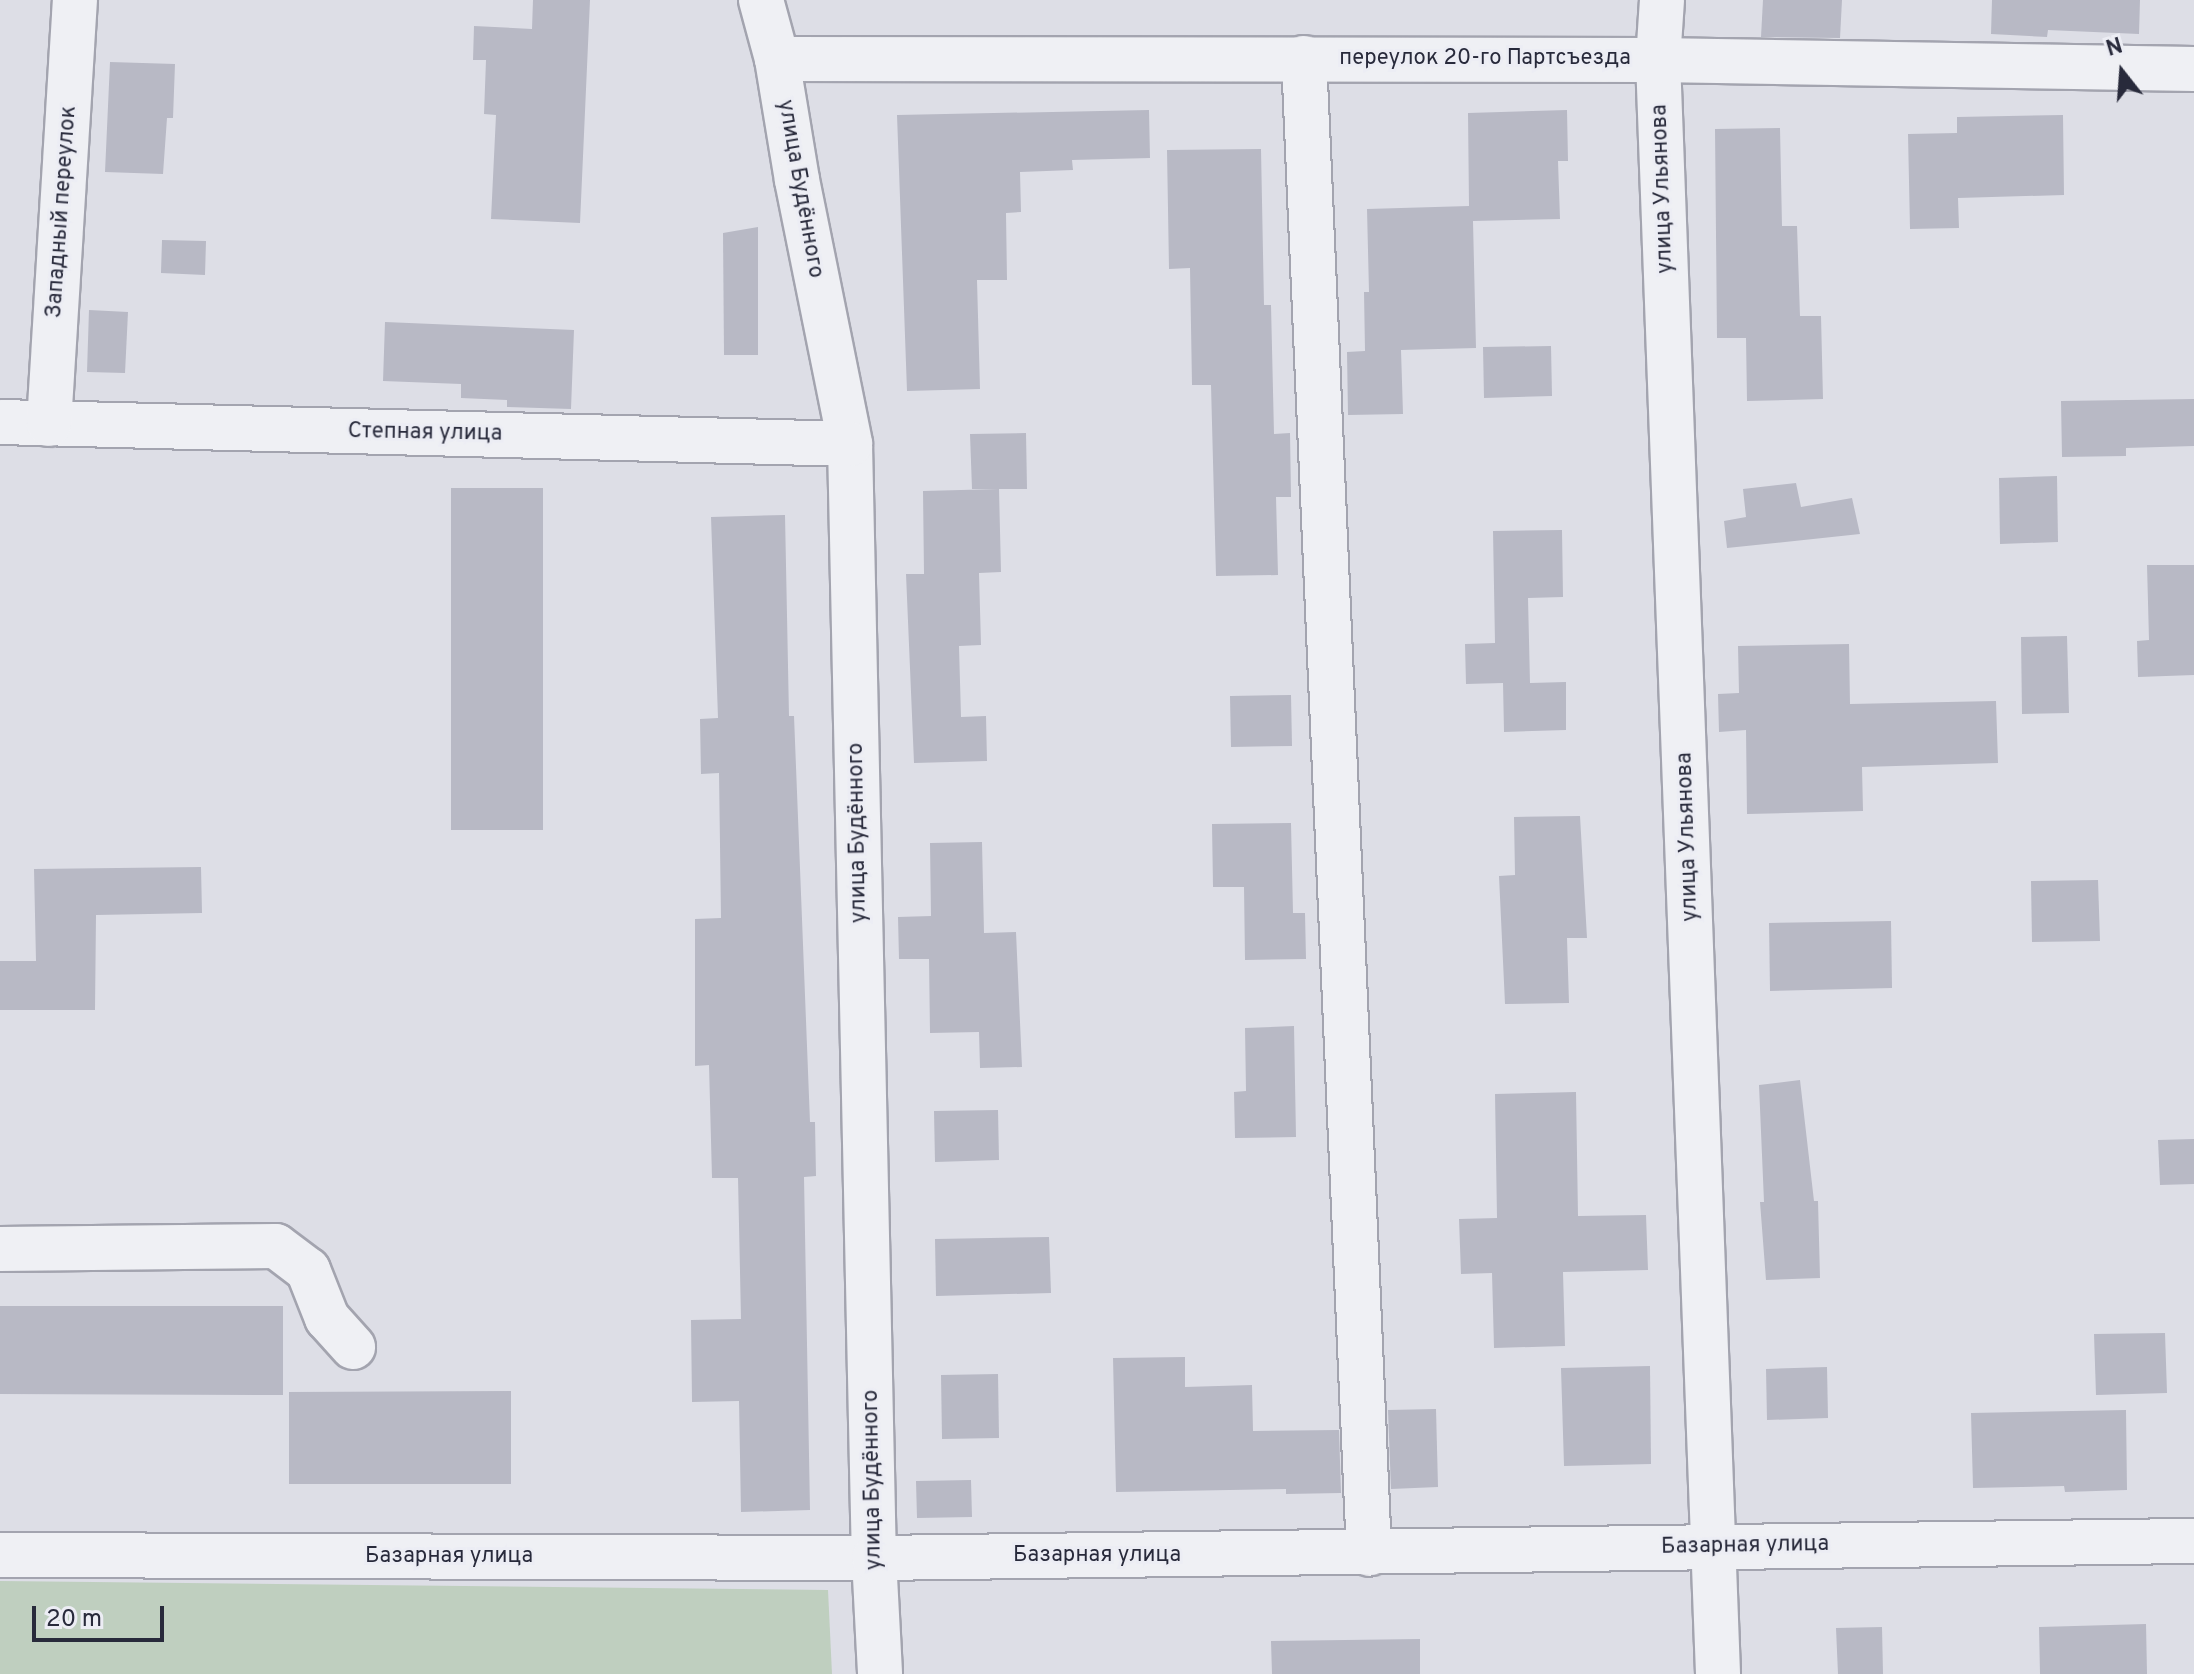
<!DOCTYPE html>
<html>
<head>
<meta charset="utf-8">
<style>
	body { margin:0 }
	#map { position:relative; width:2194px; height:1674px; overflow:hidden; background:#dddee6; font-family:Overpass,sans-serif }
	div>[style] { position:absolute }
	.green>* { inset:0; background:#bfcfbf }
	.building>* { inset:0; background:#b8b9c5 }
	.roads { filter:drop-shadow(2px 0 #a3a4af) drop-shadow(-2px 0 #a3a4af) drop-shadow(0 2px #a3a4af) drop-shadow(0 -2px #a3a4af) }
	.minor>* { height:44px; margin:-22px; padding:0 22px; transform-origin:22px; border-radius:22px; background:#eff0f4 }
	span { translate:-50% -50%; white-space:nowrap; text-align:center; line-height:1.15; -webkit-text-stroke:6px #ecedf4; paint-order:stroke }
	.street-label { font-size:22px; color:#282a3b }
	.north { position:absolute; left:2082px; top:32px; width:80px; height:80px; -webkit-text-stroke:6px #ecedf4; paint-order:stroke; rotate:343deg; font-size:22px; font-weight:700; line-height:32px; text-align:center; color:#282a3b }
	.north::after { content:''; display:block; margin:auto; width:28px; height:36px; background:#282a3b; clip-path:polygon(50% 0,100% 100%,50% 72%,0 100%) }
	.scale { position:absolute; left:32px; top:1606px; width:132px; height:36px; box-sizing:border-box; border:4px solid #282a3b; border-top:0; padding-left:10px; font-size:24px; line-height:28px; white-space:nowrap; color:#282a3b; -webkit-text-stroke:6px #ecedf4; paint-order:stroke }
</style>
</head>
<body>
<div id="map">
	<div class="green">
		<i style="clip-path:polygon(0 1581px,828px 1590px,832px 1674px,0 1674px)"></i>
	</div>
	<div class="building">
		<i style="clip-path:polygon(533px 0,590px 0,580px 223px,491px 219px,496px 115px,484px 114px,486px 60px,473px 60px,474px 26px,532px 29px)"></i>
		<i style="clip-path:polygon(1763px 0,1842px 0,1840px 38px,1761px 37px)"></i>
		<i style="clip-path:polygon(1992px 0,2140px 0,2139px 34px,2048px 30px,2047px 37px,1991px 34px)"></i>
		<i style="clip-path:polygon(110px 62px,175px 64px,173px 118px,167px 118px,163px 174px,105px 172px)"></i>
		<i style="clip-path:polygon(1149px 110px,1150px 158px,1072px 160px,1073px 170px,1020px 172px,1021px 212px,1006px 213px,1007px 280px,977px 280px,980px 389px,907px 391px,897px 115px)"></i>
		<i style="clip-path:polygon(1567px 110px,1568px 161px,1558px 161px,1560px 219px,1473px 221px,1476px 348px,1401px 350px,1403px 414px,1348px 415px,1347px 352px,1365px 351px,1364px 292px,1369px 292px,1367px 209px,1469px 206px,1468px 113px)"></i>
		<i style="clip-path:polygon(2063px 115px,2064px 195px,1958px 198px,1959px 228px,1910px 229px,1908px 134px,1957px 133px,1957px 117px)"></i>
		<i style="clip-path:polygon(1780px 128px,1782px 226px,1797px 226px,1800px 316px,1821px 316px,1823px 399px,1747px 401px,1746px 338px,1717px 338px,1715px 129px)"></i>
		<i style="clip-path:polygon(1261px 149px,1264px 305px,1271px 305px,1274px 434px,1290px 433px,1291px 497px,1276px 497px,1278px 575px,1216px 576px,1211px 385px,1192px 385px,1190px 268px,1169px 269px,1167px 150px)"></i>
		<i style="clip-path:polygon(758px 227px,758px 355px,724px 355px,723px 233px)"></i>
		<i style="clip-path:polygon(162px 240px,206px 241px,205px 275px,161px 273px)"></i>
		<i style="clip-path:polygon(89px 310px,128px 312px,125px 373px,87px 372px)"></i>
		<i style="clip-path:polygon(385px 322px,574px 330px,571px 409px,507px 407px,507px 400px,461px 398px,461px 384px,383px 381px)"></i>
		<i style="clip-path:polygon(1551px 346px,1552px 396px,1484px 398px,1483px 347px)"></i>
		<i style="clip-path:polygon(2194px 399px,2194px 446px,2126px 448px,2126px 456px,2062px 457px,2061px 401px)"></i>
		<i style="clip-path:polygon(1026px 433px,1027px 489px,972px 489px,970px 434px)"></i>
		<i style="clip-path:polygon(2057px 476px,2058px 542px,2000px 544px,1999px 478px)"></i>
		<i style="clip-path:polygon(1796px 483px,1801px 507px,1852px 498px,1860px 534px,1727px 548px,1724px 521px,1746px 517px,1743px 489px)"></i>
		<i style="clip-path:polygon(451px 488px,543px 488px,543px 830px,451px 830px)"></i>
		<i style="clip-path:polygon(999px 489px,1001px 572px,979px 573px,981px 645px,959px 646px,961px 717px,986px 716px,987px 761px,914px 763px,906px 574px,924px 574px,923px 491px)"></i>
		<i style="clip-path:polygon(785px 515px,789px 716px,794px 716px,810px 1122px,815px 1122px,816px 1176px,804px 1177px,810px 1510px,741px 1512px,739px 1401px,692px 1402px,691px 1320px,741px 1319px,738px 1178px,712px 1178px,709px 1065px,695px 1066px,695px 919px,721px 918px,719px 773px,701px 774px,700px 719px,718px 718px,711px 517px)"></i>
		<i style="clip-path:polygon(1562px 530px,1563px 597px,1528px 598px,1530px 683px,1566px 682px,1566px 730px,1504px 732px,1503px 683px,1466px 684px,1465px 644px,1495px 643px,1493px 531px)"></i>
		<i style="clip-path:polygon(2147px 565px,2194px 565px,2194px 675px,2138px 677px,2137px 641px,2149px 640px)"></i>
		<i style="clip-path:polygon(2067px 636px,2069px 713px,2022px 714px,2021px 637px)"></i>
		<i style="clip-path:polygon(1849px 644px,1850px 704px,1996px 701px,1998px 763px,1862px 767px,1863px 811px,1747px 814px,1746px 730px,1719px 732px,1718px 694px,1739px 693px,1738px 646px)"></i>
		<i style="clip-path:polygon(1291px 695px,1292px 746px,1231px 747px,1230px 696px)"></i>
		<i style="clip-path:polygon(1580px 816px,1587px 938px,1567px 938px,1569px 1003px,1505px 1004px,1499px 876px,1515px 875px,1514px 817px)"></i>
		<i style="clip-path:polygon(1291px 823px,1293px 913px,1305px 913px,1306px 959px,1245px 960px,1244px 887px,1213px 887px,1212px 824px)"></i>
		<i style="clip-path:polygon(982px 842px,984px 933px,1016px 932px,1022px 1067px,980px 1068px,979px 1032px,930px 1033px,929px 959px,899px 959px,898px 917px,931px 916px,930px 843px)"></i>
		<i style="clip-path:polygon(201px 867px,202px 913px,96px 915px,95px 1010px,0 1010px,0 961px,36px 961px,34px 869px)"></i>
		<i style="clip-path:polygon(2098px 880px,2100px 941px,2032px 942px,2031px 881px)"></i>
		<i style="clip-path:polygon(1891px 921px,1892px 988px,1770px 991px,1769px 923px)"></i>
		<i style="clip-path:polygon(1294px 1026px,1296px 1137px,1235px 1138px,1234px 1092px,1246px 1091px,1245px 1028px)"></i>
		<i style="clip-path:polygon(1800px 1080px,1814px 1201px,1818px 1201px,1820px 1278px,1766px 1280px,1760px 1202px,1764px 1202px,1759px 1085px)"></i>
		<i style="clip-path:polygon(1576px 1092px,1578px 1216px,1646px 1215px,1648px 1270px,1563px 1272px,1565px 1346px,1494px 1348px,1492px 1273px,1461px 1274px,1459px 1219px,1497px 1218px,1495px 1094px)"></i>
		<i style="clip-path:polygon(998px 1110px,999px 1160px,935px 1162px,934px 1111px)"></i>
		<i style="clip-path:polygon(2194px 1139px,2194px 1184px,2160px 1185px,2158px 1140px)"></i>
		<i style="clip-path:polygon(1049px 1237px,1051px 1293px,936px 1296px,935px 1239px)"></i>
		<i style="clip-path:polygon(0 1306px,283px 1306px,283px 1395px,0 1394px)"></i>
		<i style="clip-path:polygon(2165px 1333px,2167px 1393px,2096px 1395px,2094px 1334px)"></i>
		<i style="clip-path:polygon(1185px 1357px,1185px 1387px,1252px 1385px,1253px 1431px,1339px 1430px,1341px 1493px,1286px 1494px,1286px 1489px,1116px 1492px,1113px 1358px)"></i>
		<i style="clip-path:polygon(1650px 1366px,1651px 1464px,1564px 1466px,1561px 1368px)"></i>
		<i style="clip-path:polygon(1827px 1367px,1828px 1418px,1767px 1420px,1766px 1369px)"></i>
		<i style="clip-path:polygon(998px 1374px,999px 1438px,942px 1439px,941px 1375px)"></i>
		<i style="clip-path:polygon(511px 1391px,511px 1484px,289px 1484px,289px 1392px)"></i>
		<i style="clip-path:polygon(1436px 1409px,1438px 1487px,1391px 1489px,1388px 1410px)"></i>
		<i style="clip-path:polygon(2126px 1410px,2127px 1490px,2065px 1492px,2064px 1486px,1973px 1488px,1971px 1413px)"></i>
		<i style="clip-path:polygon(971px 1480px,972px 1517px,917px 1518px,916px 1481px)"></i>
		<i style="clip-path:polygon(2146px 1624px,2147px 1674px,2040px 1674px,2039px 1627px)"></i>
		<i style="clip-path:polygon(1882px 1627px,1883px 1674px,1838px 1674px,1836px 1628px)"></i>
		<i style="clip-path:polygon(1420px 1639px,1420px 1674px,1272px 1674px,1271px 1641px)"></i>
	</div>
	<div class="roads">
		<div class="minor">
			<i style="left:761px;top:0;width:61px;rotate:74.8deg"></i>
			<i style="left:777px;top:59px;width:123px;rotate:80.6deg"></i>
			<i style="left:797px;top:180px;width:269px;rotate:78.6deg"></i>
			<i style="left:850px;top:444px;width:1114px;rotate:88.77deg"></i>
			<i style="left:874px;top:1558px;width:116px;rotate:87deg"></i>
			<i style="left:1662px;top:0;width:60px;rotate:93.8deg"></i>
			<i style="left:1658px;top:60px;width:1615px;rotate:87.87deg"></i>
			<i style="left:1304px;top:58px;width:1497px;rotate:87.51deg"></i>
			<i style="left:777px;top:59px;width:881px;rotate:0.07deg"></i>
			<i style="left:1658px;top:60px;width:536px;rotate:0.96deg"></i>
			<i style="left:0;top:422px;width:850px;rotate:1.48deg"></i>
			<i style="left:49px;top:424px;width:425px;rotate:-86.5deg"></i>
			<i style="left:0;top:1249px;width:276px;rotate:-0.6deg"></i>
			<i style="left:276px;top:1246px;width:40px;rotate:37deg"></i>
			<i style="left:308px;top:1270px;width:52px;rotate:68.4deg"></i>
			<i style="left:327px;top:1318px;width:39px;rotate:48deg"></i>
			<i style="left:0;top:1555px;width:874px;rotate:0.2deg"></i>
			<i style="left:874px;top:1558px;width:1320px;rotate:-0.74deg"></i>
		</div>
	</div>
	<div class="street-label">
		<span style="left:1485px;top:59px">переулок 20-го Партсъезда</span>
		<span style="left:800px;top:189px;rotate:80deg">улица Будённого</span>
		<span style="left:1663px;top:189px;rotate:-92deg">улица Ульянова</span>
		<span style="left:62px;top:212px;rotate:-86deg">Западный переулок</span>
		<span style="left:425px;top:433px;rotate:1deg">Степная улица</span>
		<span style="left:858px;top:833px;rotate:-91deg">улица Будённого</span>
		<span style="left:1688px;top:837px;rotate:-92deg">улица Ульянова</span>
		<span style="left:873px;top:1480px;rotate:-91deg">улица Будённого</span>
		<span style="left:1745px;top:1546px;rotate:-1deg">Базарная улица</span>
		<span style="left:1097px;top:1556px">Базарная улица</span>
		<span style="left:449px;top:1557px">Базарная улица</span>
	</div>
	<div class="north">N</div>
	<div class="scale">20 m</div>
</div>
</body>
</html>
